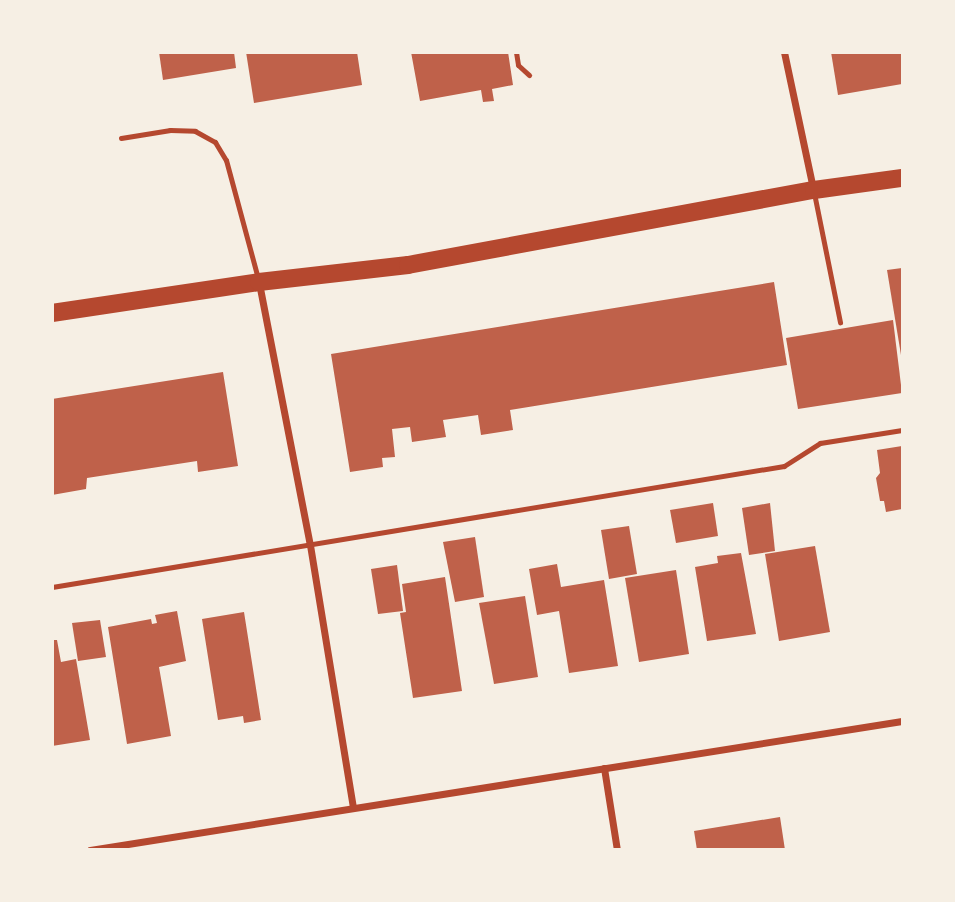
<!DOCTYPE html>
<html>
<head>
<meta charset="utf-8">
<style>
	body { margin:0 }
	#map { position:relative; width:955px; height:902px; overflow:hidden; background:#f6efe4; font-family:"Golos Text",sans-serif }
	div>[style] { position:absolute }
	.building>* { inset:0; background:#bf614a }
	.service>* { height:5px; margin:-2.5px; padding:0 2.5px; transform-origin:2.5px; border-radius:2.5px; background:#b5482f }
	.minor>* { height:7px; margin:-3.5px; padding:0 3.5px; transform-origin:3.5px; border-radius:3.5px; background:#b5482f }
	.primary>* { height:18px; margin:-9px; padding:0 9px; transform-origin:9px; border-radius:9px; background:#b5482f }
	span { translate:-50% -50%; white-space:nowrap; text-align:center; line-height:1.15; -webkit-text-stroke:6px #f6efe4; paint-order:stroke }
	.frame { position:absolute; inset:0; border:54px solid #f6efe4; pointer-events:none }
</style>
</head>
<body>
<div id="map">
	<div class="building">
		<i style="clip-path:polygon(159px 52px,234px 52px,236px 68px,163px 80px)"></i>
		<i style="clip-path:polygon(246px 52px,357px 52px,362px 85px,254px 103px)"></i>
		<i style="clip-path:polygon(411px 52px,508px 52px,513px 85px,492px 89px,494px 101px,483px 102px,481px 90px,420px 101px)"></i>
		<i style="clip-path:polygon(831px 52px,902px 52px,902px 84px,838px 95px)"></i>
		<i style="clip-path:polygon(902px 268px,902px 354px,901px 355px,887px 270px)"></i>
		<i style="clip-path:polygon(774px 282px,787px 365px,510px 410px,513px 430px,481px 435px,478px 415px,443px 420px,446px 437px,412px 442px,410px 427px,392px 429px,395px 457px,382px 458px,383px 467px,350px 472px,331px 354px)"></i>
		<i style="clip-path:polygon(893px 320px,902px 393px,798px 409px,786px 338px)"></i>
		<i style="clip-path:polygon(223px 372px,238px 466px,198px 472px,197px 461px,87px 478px,86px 489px,52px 495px,52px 399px)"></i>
		<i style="clip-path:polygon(902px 446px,902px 509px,886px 512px,884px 501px,880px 501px,876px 478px,880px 473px,877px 450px)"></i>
		<i style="clip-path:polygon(713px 503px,718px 536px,676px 543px,670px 510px)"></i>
		<i style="clip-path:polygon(770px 503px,775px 551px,749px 555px,742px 508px)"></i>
		<i style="clip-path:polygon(629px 526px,637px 574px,609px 579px,601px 530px)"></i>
		<i style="clip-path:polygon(475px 537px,484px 597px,455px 602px,443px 542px)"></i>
		<i style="clip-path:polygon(815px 546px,830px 632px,779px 641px,765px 554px)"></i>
		<i style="clip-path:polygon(741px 553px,756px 634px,707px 641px,695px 567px,718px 563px,717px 556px)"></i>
		<i style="clip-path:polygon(557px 564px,561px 587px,604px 580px,618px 666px,569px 673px,559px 611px,537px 615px,529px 569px)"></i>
		<i style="clip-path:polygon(397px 565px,403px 611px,378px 614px,371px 569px)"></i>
		<i style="clip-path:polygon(676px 570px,689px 654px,639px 662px,625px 578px)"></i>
		<i style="clip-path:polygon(445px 577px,462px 691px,413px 698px,400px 613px,406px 612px,402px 584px)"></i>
		<i style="clip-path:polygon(525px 596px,538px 677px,494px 684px,479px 603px)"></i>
		<i style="clip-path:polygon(177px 611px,186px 661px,159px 667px,171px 736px,127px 744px,108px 627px,151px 619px,152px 624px,157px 623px,155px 615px)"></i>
		<i style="clip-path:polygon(244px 612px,261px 720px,244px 723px,243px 716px,218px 720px,202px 619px)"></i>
		<i style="clip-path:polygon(100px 620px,106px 657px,78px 661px,72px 623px)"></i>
		<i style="clip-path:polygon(52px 640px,57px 640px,61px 662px,76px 659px,90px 740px,52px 746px)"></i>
		<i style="clip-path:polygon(780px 817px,785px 850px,697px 850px,694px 831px)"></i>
	</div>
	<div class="service">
		<i style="left:516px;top:52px;width:13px;rotate:81deg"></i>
		<i style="left:518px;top:65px;width:15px;rotate:42deg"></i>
		<i style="left:121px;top:138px;width:50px;rotate:-9.3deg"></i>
		<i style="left:170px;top:130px;width:25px;rotate:2deg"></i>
		<i style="left:195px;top:131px;width:23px;rotate:29deg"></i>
		<i style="left:215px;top:142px;width:21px;rotate:59deg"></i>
		<i style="left:226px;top:160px;width:123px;rotate:74.9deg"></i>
		<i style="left:814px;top:193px;width:132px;rotate:78.6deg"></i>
		<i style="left:52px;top:587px;width:742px;rotate:-9.39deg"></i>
		<i style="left:784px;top:466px;width:43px;rotate:-32.6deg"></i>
		<i style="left:820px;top:443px;width:83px;rotate:-9deg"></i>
	</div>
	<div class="minor">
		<i style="left:784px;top:52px;width:140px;rotate:78deg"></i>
		<i style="left:259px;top:283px;width:267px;rotate:79deg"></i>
		<i style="left:310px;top:545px;width:266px;rotate:80.7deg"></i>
		<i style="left:604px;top:768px;width:83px;rotate:81deg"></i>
		<i style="left:90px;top:850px;width:822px;rotate:-9.03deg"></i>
	</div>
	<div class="primary">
		<i style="left:52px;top:313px;width:209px;rotate:-8.5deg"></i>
		<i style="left:259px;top:282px;width:150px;rotate:-6.5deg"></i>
		<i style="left:408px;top:265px;width:413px;rotate:-10.5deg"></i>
		<i style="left:814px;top:190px;width:89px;rotate:-7.8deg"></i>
	</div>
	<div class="frame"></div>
</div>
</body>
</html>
